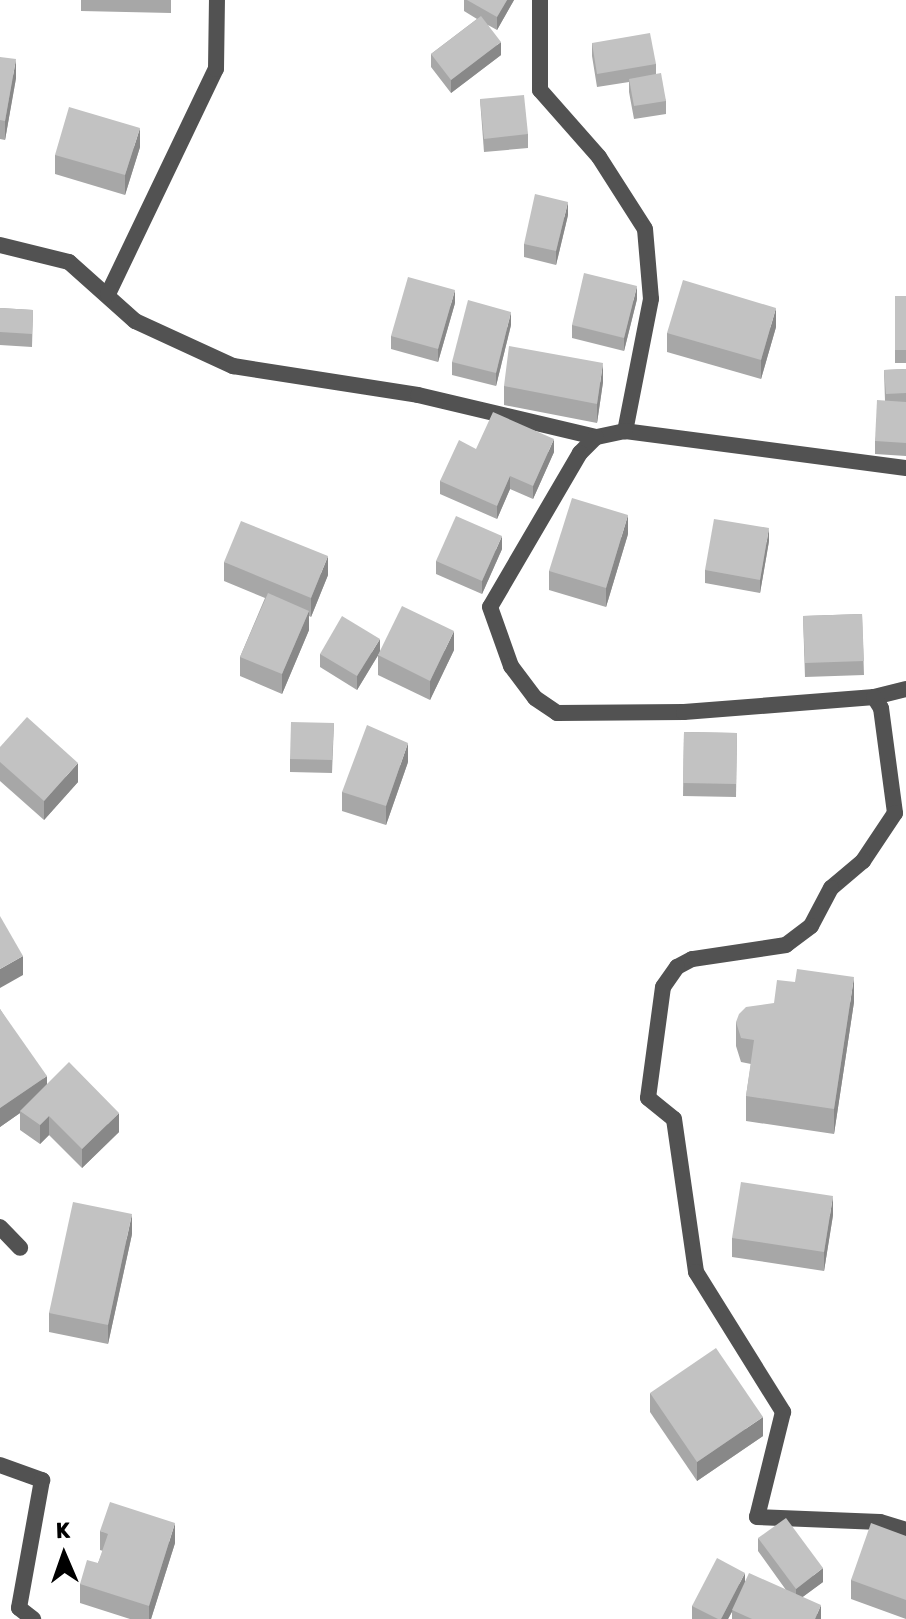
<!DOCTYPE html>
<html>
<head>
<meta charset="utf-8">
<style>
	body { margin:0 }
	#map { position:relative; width:906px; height:1619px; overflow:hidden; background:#fff; font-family:Rubik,sans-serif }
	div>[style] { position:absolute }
	.street>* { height:16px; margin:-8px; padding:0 8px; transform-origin:8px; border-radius:8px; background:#525252 }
	.wall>* { inset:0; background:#a7a7a7 }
	.shaded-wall>* { inset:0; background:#888 }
	.building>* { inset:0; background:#c2c2c2 }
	span { translate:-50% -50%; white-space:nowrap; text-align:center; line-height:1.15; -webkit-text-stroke:8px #fff; paint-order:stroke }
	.north { position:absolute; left:24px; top:1515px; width:80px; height:80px; -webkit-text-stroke:6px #fff; paint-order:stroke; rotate:358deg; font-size:22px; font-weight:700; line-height:32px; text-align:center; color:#000 }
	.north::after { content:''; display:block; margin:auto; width:28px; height:36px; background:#000; clip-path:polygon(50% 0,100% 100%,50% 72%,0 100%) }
</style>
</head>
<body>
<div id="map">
	<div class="street">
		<i style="left:540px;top:0;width:90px;rotate:90deg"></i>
		<i style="left:540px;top:90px;width:89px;rotate:48.6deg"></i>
		<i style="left:599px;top:157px;width:85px;rotate:57.4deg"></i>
		<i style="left:645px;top:229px;width:70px;rotate:85.1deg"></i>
		<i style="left:651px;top:299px;width:135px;rotate:101.1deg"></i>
		<i style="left:0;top:245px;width:71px;rotate:13.8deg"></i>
		<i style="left:69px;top:262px;width:89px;rotate:41.8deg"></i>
		<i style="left:135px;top:321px;width:108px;rotate:24.7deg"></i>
		<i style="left:233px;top:366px;width:187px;rotate:8.9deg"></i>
		<i style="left:418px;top:395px;width:183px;rotate:13.3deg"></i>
		<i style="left:108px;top:294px;width:250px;rotate:-64.4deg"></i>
		<i style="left:216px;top:69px;width:69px;rotate:-89.2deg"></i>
		<i style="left:906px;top:468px;width:283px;rotate:-172.5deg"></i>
		<i style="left:625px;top:431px;width:30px;rotate:168deg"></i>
		<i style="left:596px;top:437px;width:23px;rotate:135deg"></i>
		<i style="left:580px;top:453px;width:178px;rotate:120.3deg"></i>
		<i style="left:490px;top:607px;width:63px;rotate:70.4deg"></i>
		<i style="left:511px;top:666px;width:40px;rotate:53deg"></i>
		<i style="left:535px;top:698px;width:27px;rotate:34deg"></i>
		<i style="left:557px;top:713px;width:127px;rotate:-0.5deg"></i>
		<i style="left:684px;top:712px;width:191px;rotate:-4.5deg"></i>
		<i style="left:874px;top:697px;width:33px;rotate:-14deg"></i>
		<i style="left:874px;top:697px;width:13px;rotate:58deg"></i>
		<i style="left:881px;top:708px;width:106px;rotate:82.4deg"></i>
		<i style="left:895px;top:813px;width:58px;rotate:123.7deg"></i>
		<i style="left:863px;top:861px;width:42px;rotate:139.8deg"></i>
		<i style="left:831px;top:888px;width:43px;rotate:117.8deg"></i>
		<i style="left:811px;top:926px;width:31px;rotate:143deg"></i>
		<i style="left:786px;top:945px;width:95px;rotate:171.5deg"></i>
		<i style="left:692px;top:959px;width:17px;rotate:152deg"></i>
		<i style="left:677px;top:967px;width:24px;rotate:125deg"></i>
		<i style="left:663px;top:987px;width:112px;rotate:97.7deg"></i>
		<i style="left:648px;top:1098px;width:33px;rotate:39deg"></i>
		<i style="left:674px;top:1119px;width:155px;rotate:81.8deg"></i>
		<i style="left:696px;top:1272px;width:165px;rotate:58.1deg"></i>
		<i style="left:783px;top:1412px;width:108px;rotate:103.9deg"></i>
		<i style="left:757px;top:1517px;width:123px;rotate:2.3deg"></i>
		<i style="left:880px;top:1522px;width:27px;rotate:17deg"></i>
		<i style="left:0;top:1227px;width:29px;rotate:46deg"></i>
		<i style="left:0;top:1465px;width:45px;rotate:19.7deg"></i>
		<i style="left:42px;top:1480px;width:130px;rotate:100.2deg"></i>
		<i style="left:19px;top:1608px;width:18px;rotate:38deg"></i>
	</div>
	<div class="wall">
		<i style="clip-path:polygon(81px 0,171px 0,171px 13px,81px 11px)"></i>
		<i style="clip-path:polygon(464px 0,514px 0,497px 30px,488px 25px,501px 55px,451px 93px,431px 67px,431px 54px,477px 19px,464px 11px)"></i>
		<i style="clip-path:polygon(592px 43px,656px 64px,656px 74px,666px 101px,666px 114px,634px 119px,629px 92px,629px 82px,597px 87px,592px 56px)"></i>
		<i style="clip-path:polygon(0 57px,16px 78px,5px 140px,0 139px)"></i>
		<i style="clip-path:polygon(480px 99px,528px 134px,528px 148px,484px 152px)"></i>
		<i style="clip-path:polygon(140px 147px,125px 195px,55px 174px,55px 155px)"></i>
		<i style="clip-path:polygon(568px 215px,556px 265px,524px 257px,524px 244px)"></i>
		<i style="clip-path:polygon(895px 296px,906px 296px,906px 363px,895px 363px)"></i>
		<i style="clip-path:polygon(637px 299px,624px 351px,572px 338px,572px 325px)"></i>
		<i style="clip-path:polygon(455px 303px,438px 362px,391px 349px,391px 336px)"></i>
		<i style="clip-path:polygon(0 308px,33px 310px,32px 347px,0 345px)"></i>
		<i style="clip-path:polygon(511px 325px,496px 386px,452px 375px,452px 362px)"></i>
		<i style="clip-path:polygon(776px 327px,761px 379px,667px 352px,667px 333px)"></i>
		<i style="clip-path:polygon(906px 369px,906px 456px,875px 454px,875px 441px,885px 401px,884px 370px)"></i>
		<i style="clip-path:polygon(603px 382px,597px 423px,504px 405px,504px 386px)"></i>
		<i style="clip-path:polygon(476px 449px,554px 452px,533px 499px,510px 489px,497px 519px,440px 494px,440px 481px)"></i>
		<i style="clip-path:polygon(628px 534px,606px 607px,549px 590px,549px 571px)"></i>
		<i style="clip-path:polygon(769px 541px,760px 593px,705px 583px,705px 570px)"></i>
		<i style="clip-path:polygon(502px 549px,482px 594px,436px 574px,436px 561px)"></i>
		<i style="clip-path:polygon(224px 562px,328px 575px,311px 617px,309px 616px,309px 630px,282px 694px,240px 676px,240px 657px,265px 598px,224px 581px)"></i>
		<i style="clip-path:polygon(862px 614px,864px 675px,805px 677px,803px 616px)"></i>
		<i style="clip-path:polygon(454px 650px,430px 700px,378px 675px,378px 655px)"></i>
		<i style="clip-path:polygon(380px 652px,357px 690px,320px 667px,320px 654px)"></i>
		<i style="clip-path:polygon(334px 723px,332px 773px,290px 772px,290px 759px)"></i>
		<i style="clip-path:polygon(684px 732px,737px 733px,736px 797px,683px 796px)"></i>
		<i style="clip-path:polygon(0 747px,78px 782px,44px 820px,0 781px)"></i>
		<i style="clip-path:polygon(408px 762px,386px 825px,342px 811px,342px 792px)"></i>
		<i style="clip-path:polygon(854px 1002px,834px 1134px,746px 1121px,746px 1096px,751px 1064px,741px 1062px,736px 1046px,736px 1022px)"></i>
		<i style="clip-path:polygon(0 1009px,47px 1084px,119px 1132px,82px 1168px,49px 1135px,40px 1144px,20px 1130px,20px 1113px,0 1127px)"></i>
		<i style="clip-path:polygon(833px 1215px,824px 1271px,732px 1257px,732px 1238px)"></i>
		<i style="clip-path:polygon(132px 1234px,108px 1344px,49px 1332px,49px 1313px)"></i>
		<i style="clip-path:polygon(650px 1393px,763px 1436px,697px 1481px,650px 1412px)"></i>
		<i style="clip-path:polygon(100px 1531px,175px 1543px,151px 1619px,130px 1619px,80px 1603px,80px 1584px,98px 1563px,103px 1551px,100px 1550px)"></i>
		<i style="clip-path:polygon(906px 1536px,906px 1619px,851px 1599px,851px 1580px)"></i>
		<i style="clip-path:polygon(758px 1538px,823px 1582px,802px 1597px,821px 1619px,732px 1619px,732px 1612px,728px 1619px,692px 1619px,692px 1606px,745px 1581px,786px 1590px,758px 1551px)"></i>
	</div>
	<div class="shaded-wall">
		<i style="clip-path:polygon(507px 0,514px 0,497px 30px,497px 17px)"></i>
		<i style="clip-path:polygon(501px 42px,501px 55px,451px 93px,451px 80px)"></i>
		<i style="clip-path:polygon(16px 59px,16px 78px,5px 140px,5px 121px)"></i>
		<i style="clip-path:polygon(140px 128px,140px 147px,125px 195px,125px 175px)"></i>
		<i style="clip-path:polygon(568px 202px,568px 215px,556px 265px,556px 251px)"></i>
		<i style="clip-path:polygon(637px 286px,637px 299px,624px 351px,624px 338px)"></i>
		<i style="clip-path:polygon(455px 290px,455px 303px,438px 362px,438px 349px)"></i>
		<i style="clip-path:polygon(776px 308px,776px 327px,761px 379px,761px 360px)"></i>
		<i style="clip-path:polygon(511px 312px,511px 325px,496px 386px,496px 373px)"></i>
		<i style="clip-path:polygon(603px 363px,603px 382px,597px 423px,597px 404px)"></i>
		<i style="clip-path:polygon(554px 439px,554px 452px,533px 499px,533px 486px)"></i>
		<i style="clip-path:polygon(510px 476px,510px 489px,497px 519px,497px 506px)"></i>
		<i style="clip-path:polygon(628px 515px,628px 534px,606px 607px,606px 588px)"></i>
		<i style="clip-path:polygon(769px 528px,769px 541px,760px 593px,760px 580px)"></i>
		<i style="clip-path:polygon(502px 536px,502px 549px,482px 594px,482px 581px)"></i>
		<i style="clip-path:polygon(328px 556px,328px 575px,311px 617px,311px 598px)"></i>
		<i style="clip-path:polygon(309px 611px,309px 630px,282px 694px,282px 674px)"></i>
		<i style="clip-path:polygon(454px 631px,454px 650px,430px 700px,430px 681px)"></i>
		<i style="clip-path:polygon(380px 639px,380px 652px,357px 690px,357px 676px)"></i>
		<i style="clip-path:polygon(408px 743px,408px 762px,386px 825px,386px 806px)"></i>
		<i style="clip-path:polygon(78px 763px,78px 782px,44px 820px,44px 801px)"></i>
		<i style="clip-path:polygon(23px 956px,23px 975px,0 988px,0 969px)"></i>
		<i style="clip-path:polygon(854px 977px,854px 1002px,834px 1134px,834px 1109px)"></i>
		<i style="clip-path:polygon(47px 1076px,47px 1095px,20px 1111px,20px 1113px,0 1127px,0 1108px)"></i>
		<i style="clip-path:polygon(119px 1113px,119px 1132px,82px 1168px,82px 1149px)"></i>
		<i style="clip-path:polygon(49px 1116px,49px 1135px,40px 1144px,40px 1125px)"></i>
		<i style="clip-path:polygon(833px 1196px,833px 1215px,824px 1271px,824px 1252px)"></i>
		<i style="clip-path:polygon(132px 1214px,132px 1234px,108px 1344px,108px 1325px)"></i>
		<i style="clip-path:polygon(763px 1417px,763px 1436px,697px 1481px,697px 1462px)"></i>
		<i style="clip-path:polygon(175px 1523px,175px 1543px,151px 1619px,149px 1619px,149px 1606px)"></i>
		<i style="clip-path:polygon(823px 1568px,823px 1582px,796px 1602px,796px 1589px)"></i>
		<i style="clip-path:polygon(745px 1573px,745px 1586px,728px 1619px,721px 1619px)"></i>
		<i style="clip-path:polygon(821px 1605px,821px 1619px,815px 1619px)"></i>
	</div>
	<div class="building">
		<i style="clip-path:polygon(467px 0,507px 0,497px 17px)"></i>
		<i style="clip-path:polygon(481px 16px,501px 42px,451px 80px,431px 54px)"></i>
		<i style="clip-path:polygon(650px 33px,656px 64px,597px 74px,592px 43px)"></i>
		<i style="clip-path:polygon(0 57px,16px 59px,5px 121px,0 120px)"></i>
		<i style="clip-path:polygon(661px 73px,666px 101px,634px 106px,629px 79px)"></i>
		<i style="clip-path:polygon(524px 95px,528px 134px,484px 139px,480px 99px)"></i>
		<i style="clip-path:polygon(69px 107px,140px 128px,125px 175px,55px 155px)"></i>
		<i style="clip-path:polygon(535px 194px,568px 202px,556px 251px,524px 244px)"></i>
		<i style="clip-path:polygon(584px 273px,637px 286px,624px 338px,572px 325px)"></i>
		<i style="clip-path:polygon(408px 277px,455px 290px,438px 349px,391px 336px)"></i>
		<i style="clip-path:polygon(683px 280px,776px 308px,761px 360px,667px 333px)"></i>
		<i style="clip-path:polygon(895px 296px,906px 296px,906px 350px,895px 350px)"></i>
		<i style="clip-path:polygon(468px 300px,511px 312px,496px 373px,452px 362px)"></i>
		<i style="clip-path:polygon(0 308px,33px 310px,32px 334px,0 332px)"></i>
		<i style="clip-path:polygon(509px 346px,603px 363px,597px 404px,504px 386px)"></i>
		<i style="clip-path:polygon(906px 369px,906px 393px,886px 394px,884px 370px)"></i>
		<i style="clip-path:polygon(877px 400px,906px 402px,906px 443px,875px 441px)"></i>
		<i style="clip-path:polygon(493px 412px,554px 439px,533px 486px,510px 476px,497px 506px,440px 481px,459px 440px,476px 449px)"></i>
		<i style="clip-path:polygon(572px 498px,628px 515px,606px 588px,549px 571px)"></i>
		<i style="clip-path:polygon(456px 516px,502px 536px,482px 581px,436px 561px)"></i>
		<i style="clip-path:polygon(714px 519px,769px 528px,760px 580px,705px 570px)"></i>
		<i style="clip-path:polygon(241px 521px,328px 556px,311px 598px,224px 562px)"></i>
		<i style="clip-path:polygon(268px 593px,309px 611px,282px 674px,240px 657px)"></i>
		<i style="clip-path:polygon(402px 606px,454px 631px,430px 681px,378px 655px)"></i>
		<i style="clip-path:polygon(862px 614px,864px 661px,805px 663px,803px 616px)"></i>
		<i style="clip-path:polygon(342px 616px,380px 639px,357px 676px,320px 654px)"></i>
		<i style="clip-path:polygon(27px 717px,78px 763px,44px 801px,0 762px,0 747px)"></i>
		<i style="clip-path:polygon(291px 722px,334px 723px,332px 760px,290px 759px)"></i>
		<i style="clip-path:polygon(367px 725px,408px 743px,386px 806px,342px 792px)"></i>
		<i style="clip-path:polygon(684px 732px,737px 733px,736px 784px,683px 783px)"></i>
		<i style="clip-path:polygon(0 916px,23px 956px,0 969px)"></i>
		<i style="clip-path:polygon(797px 969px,854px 977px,834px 1109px,746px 1096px,754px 1040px,741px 1038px,736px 1022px,739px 1014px,746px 1007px,774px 1003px,777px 980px,795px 982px)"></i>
		<i style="clip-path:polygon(0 1009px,47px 1076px,0 1108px)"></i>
		<i style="clip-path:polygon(69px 1062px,119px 1113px,82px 1149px,49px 1116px,40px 1125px,20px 1111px)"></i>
		<i style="clip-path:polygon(741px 1182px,833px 1196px,824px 1252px,732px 1238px)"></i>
		<i style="clip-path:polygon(73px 1202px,132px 1214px,108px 1325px,49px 1313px)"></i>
		<i style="clip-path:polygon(716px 1348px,763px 1417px,697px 1462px,650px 1393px)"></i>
		<i style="clip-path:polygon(110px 1502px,175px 1523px,149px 1606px,80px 1584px,87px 1560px,98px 1563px,108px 1534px,100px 1531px)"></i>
		<i style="clip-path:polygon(786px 1518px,823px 1568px,796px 1589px,758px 1538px)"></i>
		<i style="clip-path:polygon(871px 1523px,906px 1536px,906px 1600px,851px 1580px)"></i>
		<i style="clip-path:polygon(717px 1558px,745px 1573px,721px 1619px,718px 1619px,692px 1606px)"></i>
		<i style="clip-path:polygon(749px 1573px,821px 1605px,815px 1619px,752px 1619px,732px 1610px)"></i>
	</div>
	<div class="north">K</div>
</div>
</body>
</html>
